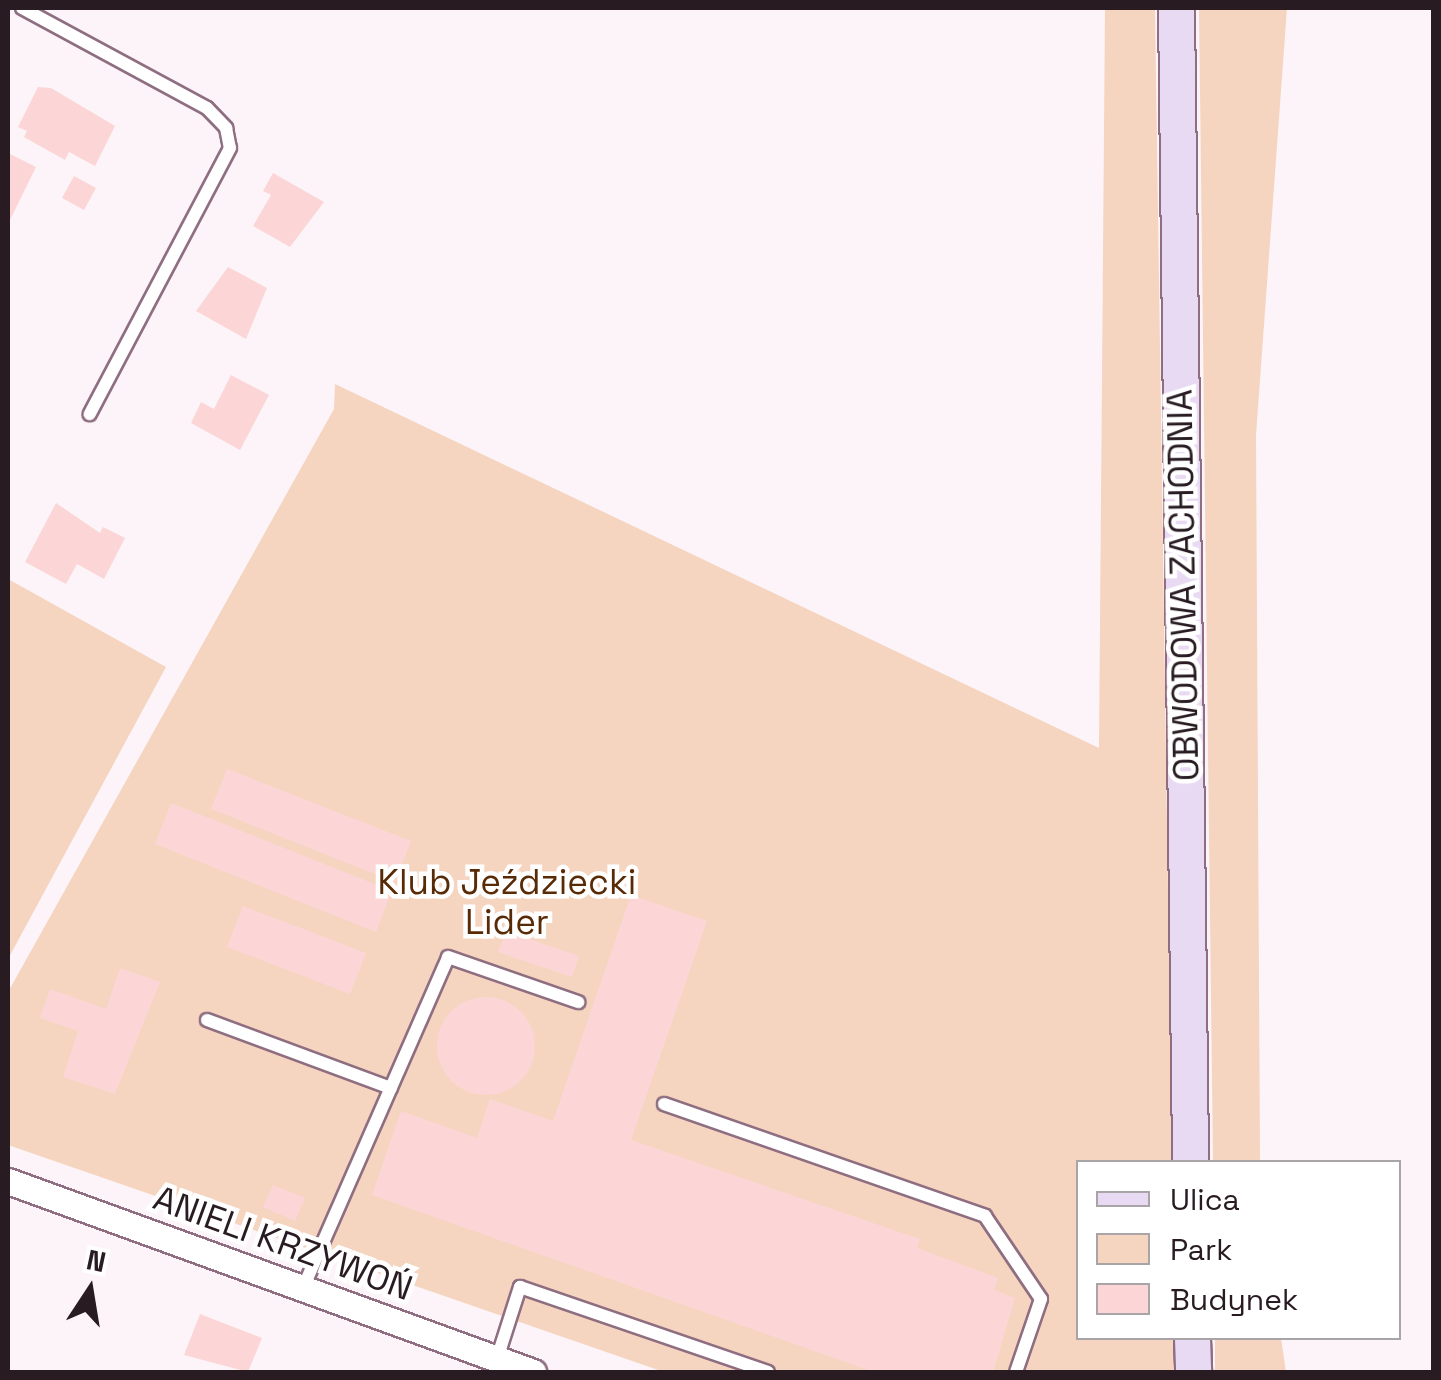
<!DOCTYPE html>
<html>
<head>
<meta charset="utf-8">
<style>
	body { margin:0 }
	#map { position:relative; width:1441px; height:1380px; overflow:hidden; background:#fcf4f8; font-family:"Space Grotesk",sans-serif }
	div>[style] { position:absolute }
	.green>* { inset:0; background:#f5d4c0 }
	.building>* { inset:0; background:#fcd6d6 }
	.round { border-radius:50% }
	.roads { filter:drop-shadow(2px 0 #8e6e80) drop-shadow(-2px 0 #8e6e80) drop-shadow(0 2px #8e6e80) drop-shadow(0 -2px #8e6e80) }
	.service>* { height:12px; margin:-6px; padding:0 6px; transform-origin:6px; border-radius:6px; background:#fff }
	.minor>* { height:25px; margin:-12.5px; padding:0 12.5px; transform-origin:12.5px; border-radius:12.5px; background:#fff }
	.secondary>* { height:35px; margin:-17.5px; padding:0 17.5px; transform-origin:17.5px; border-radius:17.5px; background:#e9daf3 }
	span { translate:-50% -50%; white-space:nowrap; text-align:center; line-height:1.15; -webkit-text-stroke:9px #fff; paint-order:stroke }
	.street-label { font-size:35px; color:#281b22 }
	.park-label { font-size:35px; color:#592a06 }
	.frame { position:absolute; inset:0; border:10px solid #281b22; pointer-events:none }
	.legend { position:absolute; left:1076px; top:1160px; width:325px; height:180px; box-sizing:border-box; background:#fff; border:2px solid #a9a4a7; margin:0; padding:12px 18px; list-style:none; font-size:30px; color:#281b22 }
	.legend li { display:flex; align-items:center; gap:20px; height:50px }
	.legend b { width:50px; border:2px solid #a9a4a7 }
	.north { position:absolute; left:40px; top:1240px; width:100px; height:100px; -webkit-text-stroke:8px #fff; paint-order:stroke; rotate:12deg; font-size:28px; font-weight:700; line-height:40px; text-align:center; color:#281b22 }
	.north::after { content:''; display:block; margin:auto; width:35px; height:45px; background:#281b22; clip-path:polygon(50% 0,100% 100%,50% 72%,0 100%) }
</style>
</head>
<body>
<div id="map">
	<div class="green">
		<i style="clip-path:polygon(1105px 8px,1155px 8px,1172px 1162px,1078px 1162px,1078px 1338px,1174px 1338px,1175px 1372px,664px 1372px,8px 1145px,8px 992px,334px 409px,335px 384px,1099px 748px)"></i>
		<i style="clip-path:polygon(1199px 8px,1287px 8px,1256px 435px,1260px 1162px,1213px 1162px)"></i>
		<i style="clip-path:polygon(8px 579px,166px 667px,8px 959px)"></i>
		<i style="clip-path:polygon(1215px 1338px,1281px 1338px,1286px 1372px,1215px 1372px)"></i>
	</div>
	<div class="building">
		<i style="clip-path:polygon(38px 87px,51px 88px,115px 126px,95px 166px,69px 152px,65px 160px,24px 137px,27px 131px,18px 127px)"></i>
		<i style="clip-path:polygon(8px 153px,36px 167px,8px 224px)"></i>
		<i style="clip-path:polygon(273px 173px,324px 202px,290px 247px,253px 226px,271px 195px,263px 191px)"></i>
		<i style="clip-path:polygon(74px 176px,96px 188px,84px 210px,62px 198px)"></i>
		<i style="clip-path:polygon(228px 267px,267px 288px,246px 339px,196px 311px)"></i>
		<i style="clip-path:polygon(231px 375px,269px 395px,240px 450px,191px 423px,201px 402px,214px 409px)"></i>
		<i style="clip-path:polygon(56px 503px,100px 533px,103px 527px,125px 538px,104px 579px,77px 564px,66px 584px,25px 562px)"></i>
		<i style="clip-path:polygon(227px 769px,411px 841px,395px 882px,211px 809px)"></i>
		<i style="clip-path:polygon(171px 803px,392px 891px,376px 932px,155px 844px)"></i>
		<i style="clip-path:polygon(631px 895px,707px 921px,631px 1140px,920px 1239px,917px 1248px,998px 1278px,994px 1290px,1015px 1298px,993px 1372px,874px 1372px,372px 1195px,401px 1111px,477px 1138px,490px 1099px,553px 1121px)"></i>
		<i style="clip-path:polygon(243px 906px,366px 953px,350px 994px,227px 947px)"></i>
		<i style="clip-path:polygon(506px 931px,579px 956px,572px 977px,498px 952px)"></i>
		<i style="clip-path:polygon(120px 968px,160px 982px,115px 1094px,63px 1077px,78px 1031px,40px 1018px,50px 989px,106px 1009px)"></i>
		<i class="round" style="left:437px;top:997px;width:98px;height:98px"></i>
		<i style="clip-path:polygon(273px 1185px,305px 1198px,295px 1221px,263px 1207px)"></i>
		<i style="clip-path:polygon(200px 1314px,262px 1338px,248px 1372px,184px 1355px)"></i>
	</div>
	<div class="roads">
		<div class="service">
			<i style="left:22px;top:8px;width:210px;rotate:28.4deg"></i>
			<i style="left:207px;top:108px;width:28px;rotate:46deg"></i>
			<i style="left:226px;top:128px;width:20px;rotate:79deg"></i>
			<i style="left:230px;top:148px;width:301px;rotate:117.8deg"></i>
			<i style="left:207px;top:1020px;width:196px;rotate:20.3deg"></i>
			<i style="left:664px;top:1104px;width:340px;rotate:19.2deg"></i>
			<i style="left:985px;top:1216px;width:100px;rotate:56deg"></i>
			<i style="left:1041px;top:1299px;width:77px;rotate:108.9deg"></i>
			<i style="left:303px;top:1288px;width:361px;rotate:-66.3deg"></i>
			<i style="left:448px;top:957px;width:138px;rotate:19.1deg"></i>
			<i style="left:496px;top:1362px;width:79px;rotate:-72.3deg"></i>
			<i style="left:520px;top:1287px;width:262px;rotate:18.9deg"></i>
		</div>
		<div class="minor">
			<i style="left:8px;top:1181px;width:559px;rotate:19.99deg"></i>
		</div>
		<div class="secondary">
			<i style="left:1176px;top:8px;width:1154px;rotate:89.3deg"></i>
			<i style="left:1192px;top:1338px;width:34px;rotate:88deg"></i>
		</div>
	</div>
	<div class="street-label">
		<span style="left:1183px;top:585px;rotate:-91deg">OBWODOWA ZACHODNIA</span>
		<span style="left:283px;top:1243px;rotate:20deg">ANIELI KRZYWOŃ</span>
	</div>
	<div class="park-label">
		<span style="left:507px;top:902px">Klub Jeździecki<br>Lider</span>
	</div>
	<div class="frame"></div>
	<ul class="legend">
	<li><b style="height:12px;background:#e9daf3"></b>Ulica</li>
	<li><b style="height:28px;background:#f5d4c0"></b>Park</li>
	<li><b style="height:28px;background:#fcd6d6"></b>Budynek</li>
	</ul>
	<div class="north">N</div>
</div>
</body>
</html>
